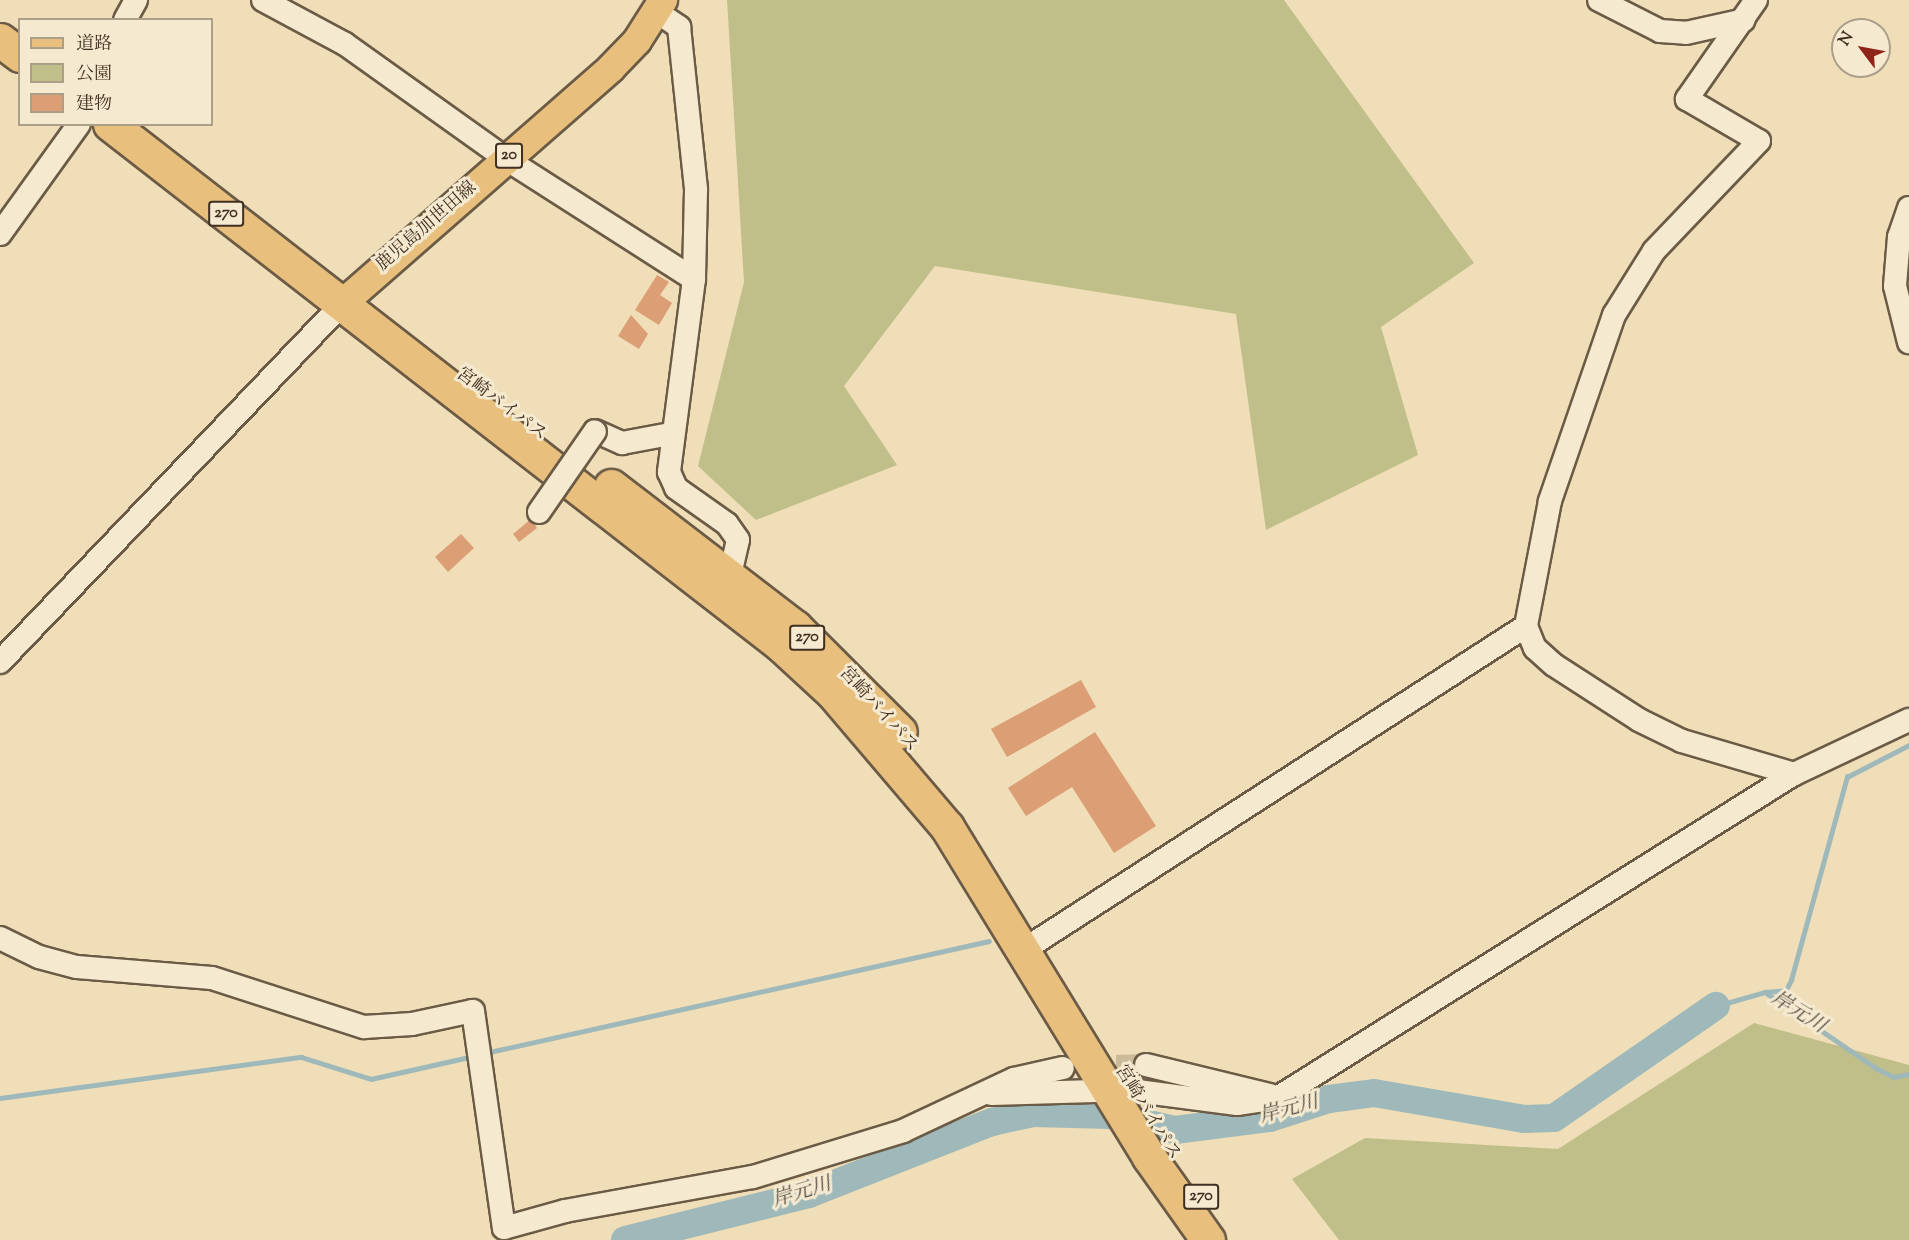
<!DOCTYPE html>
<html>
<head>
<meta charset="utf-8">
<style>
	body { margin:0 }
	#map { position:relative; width:1909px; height:1240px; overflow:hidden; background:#efdeb7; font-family:"Sorts Mill Goudy","Noto Serif JP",serif }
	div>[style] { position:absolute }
	.green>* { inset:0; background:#c0bf89 }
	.stream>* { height:4.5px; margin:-2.25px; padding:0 2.25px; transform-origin:2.25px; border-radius:2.25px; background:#9fb9ba }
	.river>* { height:28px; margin:-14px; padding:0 14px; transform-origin:14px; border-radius:14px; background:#9fb9ba }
	.building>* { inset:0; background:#dc9e74 }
	.minor-tunnel>* { height:22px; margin-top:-11px; transform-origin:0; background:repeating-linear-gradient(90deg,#cb9 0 22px,transparent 0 33px) }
	.roads { filter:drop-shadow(2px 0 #6b5b46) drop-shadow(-2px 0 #6b5b46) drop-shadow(0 2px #6b5b46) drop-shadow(0 -2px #6b5b46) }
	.minor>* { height:22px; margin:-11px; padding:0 11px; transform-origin:11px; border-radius:11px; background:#f5ead0 }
	.major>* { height:28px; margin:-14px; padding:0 14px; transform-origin:14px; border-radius:14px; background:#e8bf7c }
	.highway>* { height:33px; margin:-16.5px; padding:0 16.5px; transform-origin:16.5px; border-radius:16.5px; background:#e8bf7c }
	.bridges { filter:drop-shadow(2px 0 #6b5b46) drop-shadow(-2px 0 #6b5b46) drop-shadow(0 2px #6b5b46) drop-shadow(0 -2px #6b5b46) }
	.minor-bridge>* { height:22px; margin:-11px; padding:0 11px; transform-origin:11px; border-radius:11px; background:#f5ead0 }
	span { translate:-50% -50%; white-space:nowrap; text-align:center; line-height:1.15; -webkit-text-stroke:6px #f5ead0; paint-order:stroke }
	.shield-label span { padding:2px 4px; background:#f5ead0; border:2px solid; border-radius:4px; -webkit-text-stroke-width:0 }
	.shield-label { font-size:16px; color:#3f2f21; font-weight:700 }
	.street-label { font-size:18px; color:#3f2f21 }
	.water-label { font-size:20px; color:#524b40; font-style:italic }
	.legend { position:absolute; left:18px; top:18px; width:195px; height:108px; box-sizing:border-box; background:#f5ead0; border:2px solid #ac9f8a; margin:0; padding:8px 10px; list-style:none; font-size:18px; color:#3f2f21 }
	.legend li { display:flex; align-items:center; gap:12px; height:30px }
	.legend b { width:30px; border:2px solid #ac9f8a }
	.north { position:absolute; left:1831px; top:18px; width:60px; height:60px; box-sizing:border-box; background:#f5ead0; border:2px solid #ac9f8a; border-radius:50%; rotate:302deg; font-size:16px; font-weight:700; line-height:24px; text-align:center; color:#3f2f21 }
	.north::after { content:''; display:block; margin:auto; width:21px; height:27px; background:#8f2418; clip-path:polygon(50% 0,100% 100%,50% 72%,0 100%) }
</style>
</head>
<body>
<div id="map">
	<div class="green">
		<i style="clip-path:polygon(727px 0,1284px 0,1474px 263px,1381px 327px,1418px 455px,1266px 530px,1236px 314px,935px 266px,844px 386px,897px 465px,756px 520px,698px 466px,744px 282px)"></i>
		<i style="clip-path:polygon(1754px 1023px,1909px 1065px,1909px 1240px,1339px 1240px,1292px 1179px,1365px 1138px,1558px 1149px)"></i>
	</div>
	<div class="stream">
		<i style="left:1765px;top:992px;width:21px;rotate:-5deg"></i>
		<i style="left:1786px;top:990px;width:11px;rotate:-63deg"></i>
		<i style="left:1791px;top:980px;width:211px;rotate:-74.6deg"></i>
		<i style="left:1847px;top:777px;width:70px;rotate:-27.3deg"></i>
		<i style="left:1716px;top:1006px;width:51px;rotate:-15.9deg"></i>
		<i style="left:1765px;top:992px;width:135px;rotate:34.4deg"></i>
		<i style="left:1876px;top:1068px;width:20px;rotate:27deg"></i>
		<i style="left:1894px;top:1077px;width:15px;rotate:-11deg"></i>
		<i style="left:485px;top:1053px;width:516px;rotate:-12.53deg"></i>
		<i style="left:0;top:1098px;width:304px;rotate:-7.8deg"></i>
		<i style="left:301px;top:1057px;width:73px;rotate:17.4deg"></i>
		<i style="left:371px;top:1079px;width:106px;rotate:-12.6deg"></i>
	</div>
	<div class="river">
		<i style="left:625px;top:1240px;width:190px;rotate:-14deg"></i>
		<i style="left:809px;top:1194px;width:197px;rotate:-21.5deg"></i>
		<i style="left:992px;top:1122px;width:42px;rotate:-12.4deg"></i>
		<i style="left:1033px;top:1113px;width:77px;rotate:1.5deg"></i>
		<i style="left:1110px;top:1115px;width:67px;rotate:13deg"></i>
		<i style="left:1175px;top:1130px;width:96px;rotate:-7.2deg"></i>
		<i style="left:1270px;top:1118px;width:62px;rotate:-17.9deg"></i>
		<i style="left:1329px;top:1099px;width:45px;rotate:-7.6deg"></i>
		<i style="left:1374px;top:1093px;width:152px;rotate:9.8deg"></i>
		<i style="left:1524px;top:1119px;width:30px;rotate:-2deg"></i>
		<i style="left:1554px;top:1118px;width:197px;rotate:-34.7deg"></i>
	</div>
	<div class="building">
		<i style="clip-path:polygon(657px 275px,669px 282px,660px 295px,672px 303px,659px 325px,635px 310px)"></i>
		<i style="clip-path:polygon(631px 315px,648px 334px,639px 349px,618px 336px)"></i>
		<i style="clip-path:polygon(531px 519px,537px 528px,519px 542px,513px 534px)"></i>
		<i style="clip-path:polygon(461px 534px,474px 548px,448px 572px,435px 557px)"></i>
		<i style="clip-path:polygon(1081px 680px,1096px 707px,1007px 757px,991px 729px)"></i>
		<i style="clip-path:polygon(1095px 732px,1156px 826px,1114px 853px,1072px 787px,1026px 816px,1008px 788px)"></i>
	</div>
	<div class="minor-tunnel">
		<i style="left:1083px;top:1067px;width:63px;rotate:-1.8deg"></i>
	</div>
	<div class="roads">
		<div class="minor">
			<i style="left:263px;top:0;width:93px;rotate:28.2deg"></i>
			<i style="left:345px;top:44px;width:198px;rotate:35.5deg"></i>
			<i style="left:506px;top:159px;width:223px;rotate:32.6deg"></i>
			<i style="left:1599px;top:0;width:68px;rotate:26.9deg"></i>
			<i style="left:1660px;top:31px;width:26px;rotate:4deg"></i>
			<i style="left:1686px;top:33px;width:59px;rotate:-12.6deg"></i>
			<i style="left:1756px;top:0;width:121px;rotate:124.9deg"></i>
			<i style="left:1687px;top:99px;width:83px;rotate:30.3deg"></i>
			<i style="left:1759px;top:141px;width:152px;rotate:133.7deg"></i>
			<i style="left:1654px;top:251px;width:75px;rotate:122deg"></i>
			<i style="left:1614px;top:315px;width:197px;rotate:109deg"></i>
			<i style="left:1550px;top:501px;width:127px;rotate:100.9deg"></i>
			<i style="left:1526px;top:626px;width:24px;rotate:68deg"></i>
			<i style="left:1535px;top:648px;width:25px;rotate:42deg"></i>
			<i style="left:1554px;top:665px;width:101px;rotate:32.9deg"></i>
			<i style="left:1639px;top:720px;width:48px;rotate:26deg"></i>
			<i style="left:1682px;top:741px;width:117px;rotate:16.4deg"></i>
			<i style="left:657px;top:12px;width:27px;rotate:34deg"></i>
			<i style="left:679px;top:27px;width:164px;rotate:84deg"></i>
			<i style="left:696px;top:190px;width:89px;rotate:91.3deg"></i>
			<i style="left:694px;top:279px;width:195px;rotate:97.4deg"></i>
			<i style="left:669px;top:472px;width:17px;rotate:66deg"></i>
			<i style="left:676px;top:488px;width:62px;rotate:35.2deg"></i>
			<i style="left:727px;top:524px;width:19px;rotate:55deg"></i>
			<i style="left:738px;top:540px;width:35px;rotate:103deg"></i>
			<i style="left:125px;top:20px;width:23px;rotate:-61deg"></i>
			<i style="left:1909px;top:208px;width:31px;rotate:109deg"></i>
			<i style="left:1899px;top:237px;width:49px;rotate:94.7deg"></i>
			<i style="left:1895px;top:286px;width:58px;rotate:76deg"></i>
			<i style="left:0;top:234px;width:135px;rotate:-54.3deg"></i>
			<i style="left:595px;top:431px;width:30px;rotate:24deg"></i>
			<i style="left:622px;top:443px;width:49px;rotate:-10.6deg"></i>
			<i style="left:0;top:662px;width:497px;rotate:-46.3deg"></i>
			<i style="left:0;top:938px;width:43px;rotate:26deg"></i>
			<i style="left:39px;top:957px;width:39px;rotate:15deg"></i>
			<i style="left:77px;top:967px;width:135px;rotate:4.7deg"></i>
			<i style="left:212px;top:978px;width:160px;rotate:17.9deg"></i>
			<i style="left:364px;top:1027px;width:48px;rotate:-3.6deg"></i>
			<i style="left:412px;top:1024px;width:62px;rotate:-12deg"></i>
			<i style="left:473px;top:1011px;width:219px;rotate:81.9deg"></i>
			<i style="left:504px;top:1228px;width:63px;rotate:-15.6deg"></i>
			<i style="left:565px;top:1211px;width:191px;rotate:-10.3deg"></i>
			<i style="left:753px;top:1177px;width:157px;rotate:-17deg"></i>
			<i style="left:903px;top:1131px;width:123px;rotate:-25.1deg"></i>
			<i style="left:1014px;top:1079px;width:50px;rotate:-12.7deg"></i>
			<i style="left:1025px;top:949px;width:596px;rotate:-32.81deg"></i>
			<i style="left:1146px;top:1065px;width:128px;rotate:13.6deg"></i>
			<i style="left:991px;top:1094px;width:139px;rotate:-1.6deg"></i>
			<i style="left:1130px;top:1090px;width:108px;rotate:7.5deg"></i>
			<i style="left:1237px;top:1104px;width:40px;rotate:-8.5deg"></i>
			<i style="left:1277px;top:1098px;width:610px;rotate:-32.08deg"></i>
			<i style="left:1794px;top:774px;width:127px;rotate:-25.2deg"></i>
		</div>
		<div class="major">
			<i style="left:343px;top:303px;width:356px;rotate:-41.2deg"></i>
			<i style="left:611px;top:68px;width:37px;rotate:-46deg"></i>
			<i style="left:637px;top:41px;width:49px;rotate:-57.6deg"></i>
		</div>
		<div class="highway">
			<i style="left:0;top:40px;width:25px;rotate:37deg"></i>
			<i style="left:110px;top:124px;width:850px;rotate:37.83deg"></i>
			<i style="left:781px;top:645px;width:71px;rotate:42.7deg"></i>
			<i style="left:833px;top:693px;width:176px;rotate:49.6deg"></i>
			<i style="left:947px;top:827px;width:387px;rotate:58.5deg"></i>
			<i style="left:1149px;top:1157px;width:102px;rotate:54.6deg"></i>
			<i style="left:611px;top:486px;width:232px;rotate:37.5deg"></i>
			<i style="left:795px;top:627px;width:148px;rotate:45deg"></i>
		</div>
	</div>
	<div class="bridges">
		<div class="minor-bridge">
			<i style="left:539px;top:512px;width:98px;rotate:-55.3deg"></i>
		</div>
	</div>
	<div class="shield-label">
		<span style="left:509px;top:156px">20</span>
		<span style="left:226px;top:214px">270</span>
		<span style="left:807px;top:638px">270</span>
		<span style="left:1201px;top:1197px">270</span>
	</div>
	<div class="street-label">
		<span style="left:427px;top:227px;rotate:-41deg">鹿児島加世田線</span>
		<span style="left:501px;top:405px;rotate:37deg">宮崎バイパス</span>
		<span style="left:878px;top:710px;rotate:48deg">宮崎バイパス</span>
		<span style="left:1147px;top:1113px;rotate:58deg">宮崎バイパス</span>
	</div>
	<div class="water-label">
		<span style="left:1798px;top:1013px;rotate:32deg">岸元川</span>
		<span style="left:1289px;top:1110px;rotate:-15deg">岸元川</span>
		<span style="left:802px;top:1193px;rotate:-17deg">岸元川</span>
	</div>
	<ul class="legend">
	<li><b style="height:8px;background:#e8bf7c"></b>道路</li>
	<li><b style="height:16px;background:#c0bf89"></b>公園</li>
	<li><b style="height:16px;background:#dc9e74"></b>建物</li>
	</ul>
	<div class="north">N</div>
</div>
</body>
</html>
